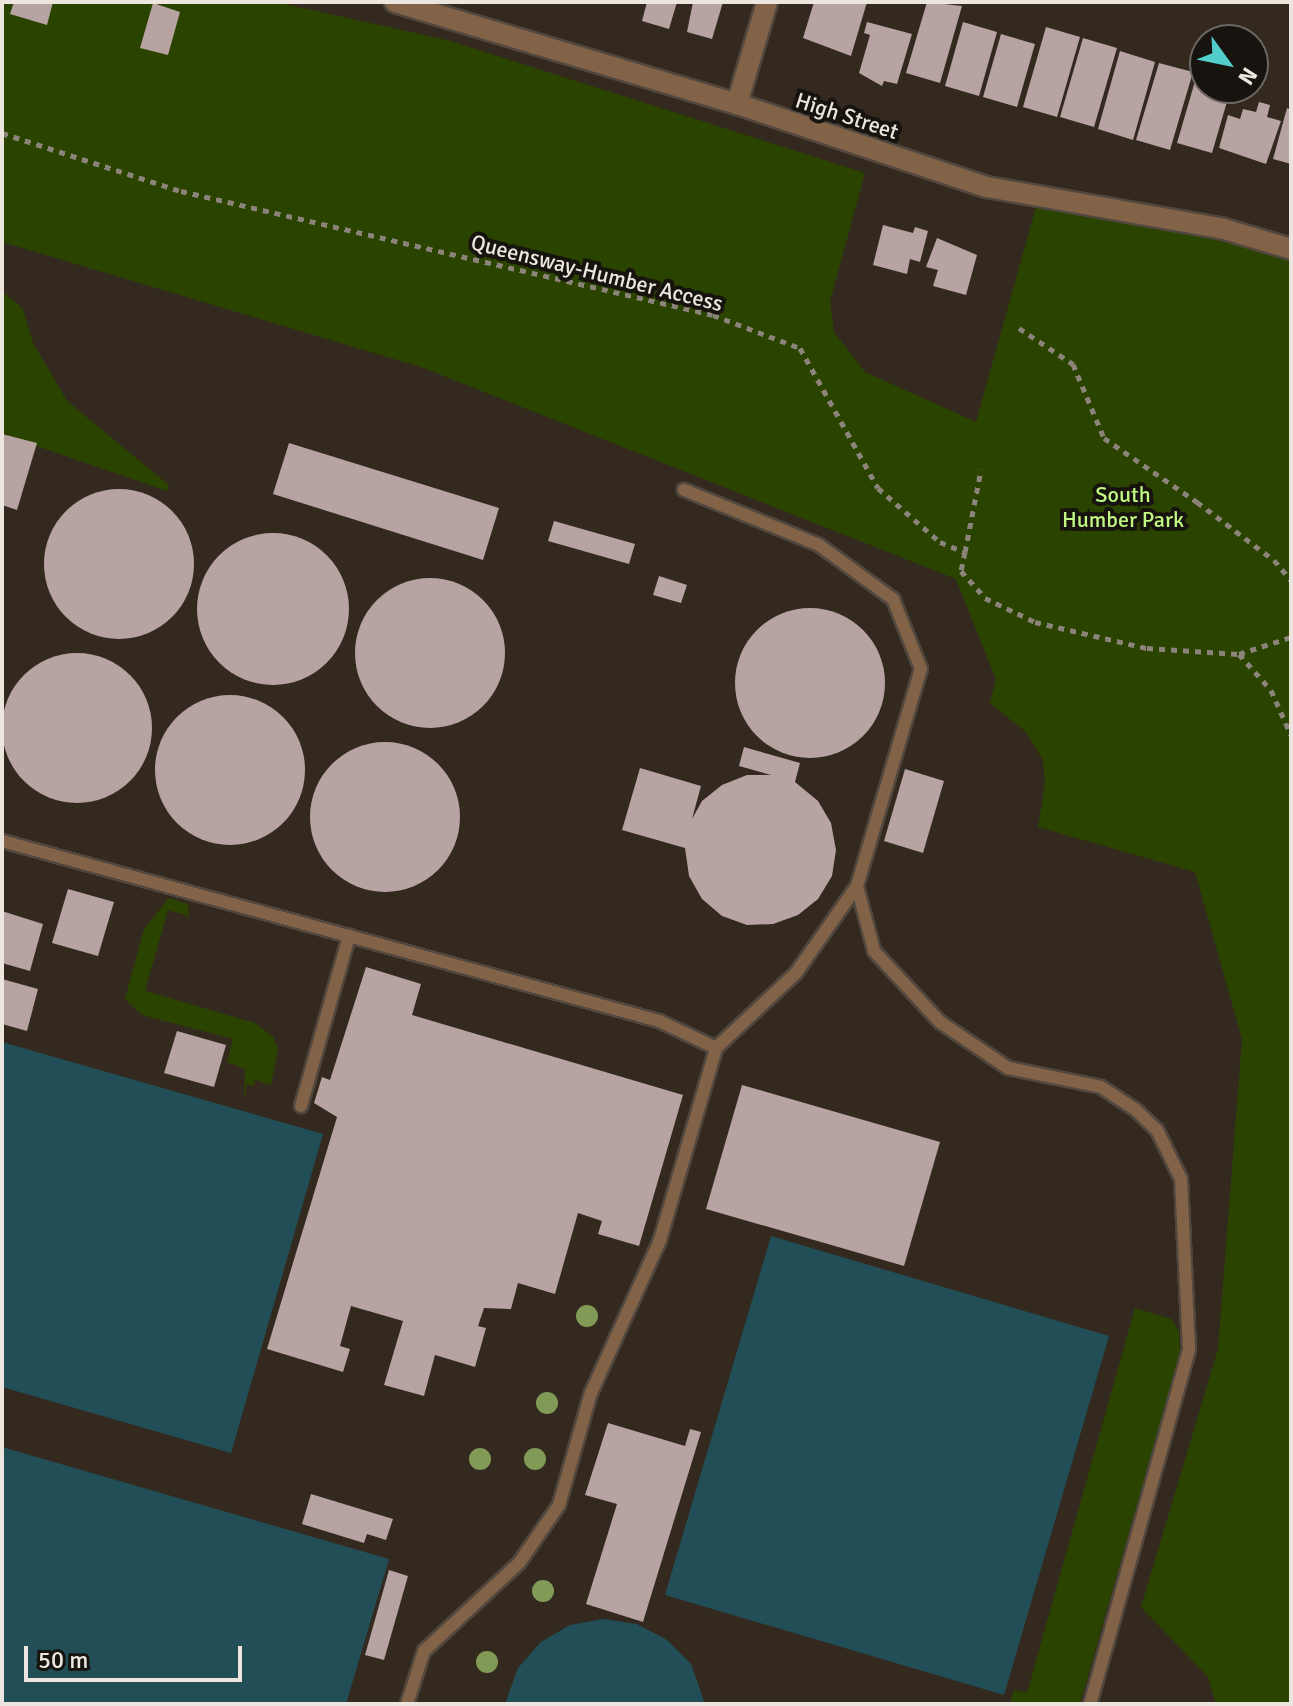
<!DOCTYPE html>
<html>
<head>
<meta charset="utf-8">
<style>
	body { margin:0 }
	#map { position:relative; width:1293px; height:1706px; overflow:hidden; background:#33291f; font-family:Signika,sans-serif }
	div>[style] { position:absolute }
	.green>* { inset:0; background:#2a4400 }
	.water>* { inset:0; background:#224f57 }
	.building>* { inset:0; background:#b7a3a2 }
	.round { border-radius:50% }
	.path>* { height:5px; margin-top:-2.5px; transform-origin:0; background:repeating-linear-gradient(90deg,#8c847b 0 6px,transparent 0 12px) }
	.roads { filter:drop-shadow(2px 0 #51473e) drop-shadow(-2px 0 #51473e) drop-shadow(0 2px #51473e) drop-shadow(0 -2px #51473e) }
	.service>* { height:12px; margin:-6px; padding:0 6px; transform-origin:6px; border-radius:6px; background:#826348 }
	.minor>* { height:20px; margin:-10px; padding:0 10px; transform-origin:10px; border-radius:10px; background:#826348 }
	.trees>* { width:22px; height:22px; margin:-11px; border-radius:50%; background:#819b56 }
	span { translate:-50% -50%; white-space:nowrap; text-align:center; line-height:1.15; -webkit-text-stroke:8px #17130e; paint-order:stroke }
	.street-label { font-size:22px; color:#ece6df }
	.park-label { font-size:22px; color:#c1f883 }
	.frame { position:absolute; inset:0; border:4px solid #ece6df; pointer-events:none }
	.north { position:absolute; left:1189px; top:24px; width:80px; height:80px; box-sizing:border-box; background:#17130e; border:2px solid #6c6762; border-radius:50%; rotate:123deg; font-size:22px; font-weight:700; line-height:32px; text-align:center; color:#ece6df }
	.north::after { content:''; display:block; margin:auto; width:28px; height:36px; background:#53cdcb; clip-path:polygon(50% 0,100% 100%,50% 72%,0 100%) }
	.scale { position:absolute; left:24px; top:1646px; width:218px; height:36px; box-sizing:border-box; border:4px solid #ece6df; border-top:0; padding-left:10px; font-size:24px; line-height:28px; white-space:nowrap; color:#ece6df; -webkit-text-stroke:6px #17130e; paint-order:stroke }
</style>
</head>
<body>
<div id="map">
	<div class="green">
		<i style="clip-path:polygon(2px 2px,280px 3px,447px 40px,865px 173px,830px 301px,834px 332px,865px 372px,976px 422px,1036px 207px,1291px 252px,1291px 1704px,1216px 1704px,1208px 1677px,1141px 1607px,1218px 1349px,1242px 1039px,1195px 872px,1038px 827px,1045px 784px,1043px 760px,1026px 732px,990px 703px,996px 679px,956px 579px,421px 367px,2px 242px)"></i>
		<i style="clip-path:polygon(2px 291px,23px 309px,33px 343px,67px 401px,169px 485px,167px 491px,2px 434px)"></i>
		<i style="clip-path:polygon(169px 898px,188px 904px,189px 916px,168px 910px,145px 991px,255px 1023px,273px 1037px,278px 1048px,271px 1085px,255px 1080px,254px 1086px,247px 1084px,244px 1099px,245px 1069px,227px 1062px,233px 1039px,142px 1015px,125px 999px,144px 929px)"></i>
		<i style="clip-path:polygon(1135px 1308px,1171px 1319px,1179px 1331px,1180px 1354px,1080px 1704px,1010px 1703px,1014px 1690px,1027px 1693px)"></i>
	</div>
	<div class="water">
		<i style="clip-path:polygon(2px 1042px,323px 1134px,231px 1453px,2px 1387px)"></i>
		<i style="clip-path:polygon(771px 1236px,1109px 1336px,1004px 1695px,665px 1595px)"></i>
		<i style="clip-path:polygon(2px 1447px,389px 1559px,346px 1704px,2px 1704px)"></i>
		<i style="clip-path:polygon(603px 1619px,637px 1624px,667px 1640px,691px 1664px,705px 1704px,505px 1704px,518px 1668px,541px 1642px,570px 1625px)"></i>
	</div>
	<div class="building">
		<i style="clip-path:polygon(14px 2px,53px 2px,47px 25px,10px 14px)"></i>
		<i style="clip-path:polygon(647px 2px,677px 2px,669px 29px,642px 21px)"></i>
		<i style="clip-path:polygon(693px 2px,723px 2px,712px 39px,687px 32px)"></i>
		<i style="clip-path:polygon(814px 2px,867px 2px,851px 56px,803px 38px)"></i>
		<i style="clip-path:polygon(927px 2px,962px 6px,940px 83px,906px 73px)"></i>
		<i style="clip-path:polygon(153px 3px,180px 12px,168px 55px,140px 48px)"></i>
		<i style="clip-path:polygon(867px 22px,912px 34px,897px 84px,884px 81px,882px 86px,859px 73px,870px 35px,864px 33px)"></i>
		<i style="clip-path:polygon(963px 22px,997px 32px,979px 96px,945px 86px)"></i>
		<i style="clip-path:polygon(1046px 27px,1080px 37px,1057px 117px,1023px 107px)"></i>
		<i style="clip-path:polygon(1001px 34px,1035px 44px,1017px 107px,983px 97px)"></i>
		<i style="clip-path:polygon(1083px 38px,1117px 48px,1094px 127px,1060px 117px)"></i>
		<i style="clip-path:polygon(1120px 51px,1155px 62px,1133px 140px,1098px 129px)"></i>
		<i style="clip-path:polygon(1159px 63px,1193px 72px,1170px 150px,1136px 140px)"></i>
		<i style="clip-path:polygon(1200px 64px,1205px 65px,1205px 88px,1231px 88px,1212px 153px,1177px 143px)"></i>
		<i style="clip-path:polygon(1259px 102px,1270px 105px,1267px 117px,1281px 121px,1266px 164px,1219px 148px,1228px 115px,1240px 119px,1243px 109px,1256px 112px)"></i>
		<i style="clip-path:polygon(1287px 108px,1291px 110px,1291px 164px,1273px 159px)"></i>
		<i style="clip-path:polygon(883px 225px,913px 233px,915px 227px,928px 231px,920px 262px,910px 259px,907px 274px,873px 265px)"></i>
		<i style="clip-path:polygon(937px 238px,977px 255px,966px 295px,933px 286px,938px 270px,926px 267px)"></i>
		<i style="clip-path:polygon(2px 434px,37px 443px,17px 510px,2px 505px)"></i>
		<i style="clip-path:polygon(289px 443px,499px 508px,483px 560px,273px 494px)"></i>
		<i class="round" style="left:44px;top:489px;width:150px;height:150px"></i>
		<i style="clip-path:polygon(554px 521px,635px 544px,629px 564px,548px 541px)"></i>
		<i class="round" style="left:197px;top:533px;width:152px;height:152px"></i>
		<i style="clip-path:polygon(659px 576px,687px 585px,681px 603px,653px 595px)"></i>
		<i class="round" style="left:355px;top:578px;width:150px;height:150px"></i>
		<i class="round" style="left:735px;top:608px;width:150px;height:150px"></i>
		<i class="round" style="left:2px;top:653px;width:150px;height:150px"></i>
		<i class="round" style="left:155px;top:695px;width:150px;height:150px"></i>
		<i class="round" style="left:310px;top:742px;width:150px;height:150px"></i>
		<i style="clip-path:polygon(744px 747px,800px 763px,795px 782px,818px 801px,831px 823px,836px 850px,832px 876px,818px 899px,798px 915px,773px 924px,747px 925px,722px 916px,702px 899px,689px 876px,685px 848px,622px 830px,640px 768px,701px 786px,692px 819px,702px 801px,722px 785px,747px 775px,771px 775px,739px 766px)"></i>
		<i style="clip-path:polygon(905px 769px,944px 781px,923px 853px,884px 841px)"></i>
		<i style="clip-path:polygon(68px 889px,114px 902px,98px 956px,52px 943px)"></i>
		<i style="clip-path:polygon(2px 911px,43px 924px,30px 971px,2px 963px)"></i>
		<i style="clip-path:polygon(366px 967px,421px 984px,412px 1015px,683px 1095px,639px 1246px,598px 1234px,602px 1221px,578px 1213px,555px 1294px,518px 1283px,511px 1309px,484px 1308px,478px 1326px,486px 1328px,475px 1367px,435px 1355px,424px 1396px,384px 1385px,403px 1321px,351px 1306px,340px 1346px,350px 1349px,343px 1372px,267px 1349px,337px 1117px,314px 1103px,322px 1077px,330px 1080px)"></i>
		<i style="clip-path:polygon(2px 979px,38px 989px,27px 1031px,2px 1024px)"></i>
		<i style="clip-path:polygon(177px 1031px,226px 1045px,214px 1087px,164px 1073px)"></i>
		<i style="clip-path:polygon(742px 1085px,940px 1142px,904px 1266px,706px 1209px)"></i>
		<i style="clip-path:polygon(608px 1423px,685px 1446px,690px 1429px,701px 1432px,643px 1622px,586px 1604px,617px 1504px,585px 1495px)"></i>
		<i style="clip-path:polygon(311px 1494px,393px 1519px,386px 1540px,367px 1534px,364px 1543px,302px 1524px)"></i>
		<i style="clip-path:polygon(389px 1570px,408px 1576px,384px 1660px,365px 1655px)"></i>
	</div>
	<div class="path">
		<i style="left:2px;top:133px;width:188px;rotate:18deg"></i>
		<i style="left:181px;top:191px;width:546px;rotate:13.12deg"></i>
		<i style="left:713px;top:315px;width:93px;rotate:20.8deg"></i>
		<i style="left:800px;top:348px;width:160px;rotate:60.9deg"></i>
		<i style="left:878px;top:488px;width:82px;rotate:41.1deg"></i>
		<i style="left:940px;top:542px;width:27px;rotate:22deg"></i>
		<i style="left:965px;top:552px;width:19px;rotate:102deg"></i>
		<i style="left:961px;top:571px;width:36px;rotate:48deg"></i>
		<i style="left:985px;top:598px;width:55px;rotate:25.6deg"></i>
		<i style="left:1035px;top:622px;width:115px;rotate:13.1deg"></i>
		<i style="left:1147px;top:648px;width:92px;rotate:3.7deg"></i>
		<i style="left:1239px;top:654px;width:55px;rotate:-18.1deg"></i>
		<i style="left:1019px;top:328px;width:65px;rotate:33.7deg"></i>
		<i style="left:1073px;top:364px;width:80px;rotate:67.3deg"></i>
		<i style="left:1104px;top:438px;width:113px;rotate:34.5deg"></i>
		<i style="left:1197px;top:502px;width:96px;rotate:37deg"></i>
		<i style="left:1274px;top:560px;width:26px;rotate:50deg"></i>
		<i style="left:965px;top:552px;width:84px;rotate:-79deg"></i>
		<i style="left:1239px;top:654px;width:48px;rotate:48.4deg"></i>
		<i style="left:1271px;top:690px;width:49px;rotate:66deg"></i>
	</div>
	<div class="roads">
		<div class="service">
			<i style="left:2px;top:841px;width:681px;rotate:15.32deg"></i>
			<i style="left:659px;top:1021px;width:63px;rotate:25.3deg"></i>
			<i style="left:857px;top:886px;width:67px;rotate:75.3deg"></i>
			<i style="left:874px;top:951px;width:97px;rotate:47.1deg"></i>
			<i style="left:940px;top:1022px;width:82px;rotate:34.1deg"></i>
			<i style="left:1008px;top:1068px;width:95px;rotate:11.5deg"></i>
			<i style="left:1101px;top:1087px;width:42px;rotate:33.3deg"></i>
			<i style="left:1136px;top:1110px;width:29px;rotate:44deg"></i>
			<i style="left:1157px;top:1130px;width:55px;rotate:63.9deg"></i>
			<i style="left:1181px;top:1179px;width:171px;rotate:87.3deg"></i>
			<i style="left:1189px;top:1350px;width:368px;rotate:105.6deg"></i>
			<i style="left:301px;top:1106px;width:177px;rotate:-74.2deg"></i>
			<i style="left:407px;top:1704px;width:56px;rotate:-72.2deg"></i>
			<i style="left:424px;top:1651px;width:129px;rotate:-42.8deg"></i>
			<i style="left:519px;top:1563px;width:70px;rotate:-55.4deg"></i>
			<i style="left:559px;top:1505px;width:116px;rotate:-74.1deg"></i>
			<i style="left:591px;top:1393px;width:168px;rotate:-65.7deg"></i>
			<i style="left:660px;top:1240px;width:200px;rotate:-73.7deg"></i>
			<i style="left:716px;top:1048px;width:110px;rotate:-43.2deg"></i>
			<i style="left:796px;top:973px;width:106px;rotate:-55deg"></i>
			<i style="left:857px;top:886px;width:226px;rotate:-73.6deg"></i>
			<i style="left:921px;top:669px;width:75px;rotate:-111.8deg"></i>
			<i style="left:893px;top:599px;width:92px;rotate:-143.9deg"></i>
			<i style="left:819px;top:545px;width:146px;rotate:-157.8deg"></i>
		</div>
		<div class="minor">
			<i style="left:395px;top:2px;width:357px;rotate:16.6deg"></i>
			<i style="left:737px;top:104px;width:263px;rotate:18.4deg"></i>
			<i style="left:987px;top:187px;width:241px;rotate:10deg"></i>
			<i style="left:1224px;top:229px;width:70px;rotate:16.6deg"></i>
			<i style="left:737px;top:104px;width:106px;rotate:-73.6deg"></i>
		</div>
	</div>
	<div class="trees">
		<i style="left:587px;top:1316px"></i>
		<i style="left:547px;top:1403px"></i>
		<i style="left:480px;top:1459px"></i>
		<i style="left:535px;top:1459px"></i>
		<i style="left:543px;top:1591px"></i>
		<i style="left:487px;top:1662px"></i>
	</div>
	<div class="street-label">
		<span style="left:847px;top:116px;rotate:18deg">High Street</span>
		<span style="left:597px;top:273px;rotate:14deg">Queensway-Humber Access</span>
	</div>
	<div class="park-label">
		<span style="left:1123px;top:507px">South<br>Humber Park</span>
	</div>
	<div class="frame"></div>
	<div class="north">N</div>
	<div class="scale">50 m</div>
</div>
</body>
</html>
